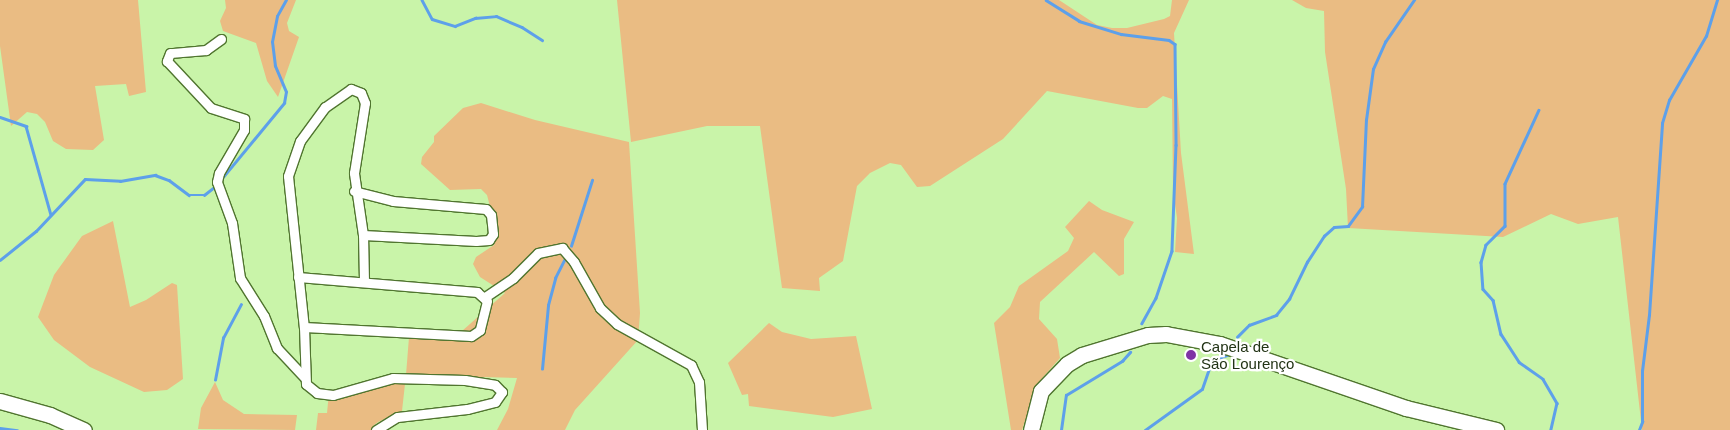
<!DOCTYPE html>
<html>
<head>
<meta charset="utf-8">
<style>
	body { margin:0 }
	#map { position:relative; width:1730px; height:430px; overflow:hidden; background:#c9f4a9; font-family:Helvetica,sans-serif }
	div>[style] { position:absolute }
	.green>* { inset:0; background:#eabc83 }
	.stream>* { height:2.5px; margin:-1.25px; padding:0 1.25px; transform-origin:1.25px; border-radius:1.25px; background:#5da0ea }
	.roads { filter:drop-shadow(1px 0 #50752f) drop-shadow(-1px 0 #50752f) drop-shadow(0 1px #50752f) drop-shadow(0 -1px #50752f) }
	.minor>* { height:9px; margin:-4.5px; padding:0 4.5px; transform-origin:4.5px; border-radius:4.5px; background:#fff }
	.primary>* { height:15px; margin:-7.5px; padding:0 7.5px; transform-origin:7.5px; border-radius:7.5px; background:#fff }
	.dots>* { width:14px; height:14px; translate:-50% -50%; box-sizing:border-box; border:2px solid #fff; border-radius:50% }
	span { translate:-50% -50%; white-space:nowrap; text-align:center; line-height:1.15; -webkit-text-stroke:4.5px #fff; paint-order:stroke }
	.poi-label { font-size:15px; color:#223315 }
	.left { translate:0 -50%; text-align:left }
</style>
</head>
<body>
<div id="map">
	<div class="green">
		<i style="clip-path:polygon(0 0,138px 0,146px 92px,129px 96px,126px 84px,95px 86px,104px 140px,93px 150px,66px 149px,53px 141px,45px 122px,37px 114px,27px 112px,11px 126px,0 46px)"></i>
		<i style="clip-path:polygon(225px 0,296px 0,287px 23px,289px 31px,299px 37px,278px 97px,267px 81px,256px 43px,223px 31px,220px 21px,226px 8px)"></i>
		<i style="clip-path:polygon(617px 0,1059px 0,1097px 25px,1112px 28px,1127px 28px,1164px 19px,1170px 16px,1172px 0,1189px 0,1174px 33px,1181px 153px,1194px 254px,1175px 252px,1177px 218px,1173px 190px,1172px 99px,1163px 96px,1147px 108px,1138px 108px,1047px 91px,1003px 139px,930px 186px,917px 187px,901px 165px,890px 163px,870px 173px,857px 186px,843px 261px,819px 278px,820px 291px,782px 288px,760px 126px,707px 126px,631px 142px)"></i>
		<i style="clip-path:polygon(1292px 0,1730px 0,1730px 430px,1642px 430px,1618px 217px,1578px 224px,1551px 214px,1503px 237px,1348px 228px,1346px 189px,1325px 52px,1324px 11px,1306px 8px)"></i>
		<i style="clip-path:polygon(481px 103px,535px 120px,629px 142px,640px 313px,638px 340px,575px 410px,565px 430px,497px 430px,508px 409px,517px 378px,406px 375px,402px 411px,378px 422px,373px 426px,376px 430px,316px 430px,318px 413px,327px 413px,329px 393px,380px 377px,406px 375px,409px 337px,444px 339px,462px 331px,505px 293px,480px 277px,473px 264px,476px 257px,494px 245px,497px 234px,487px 195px,481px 189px,450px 190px,421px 164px,422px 157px,434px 142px,434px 136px,463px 108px)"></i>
		<i style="clip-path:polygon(1089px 201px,1102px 210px,1134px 222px,1124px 239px,1124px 274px,1119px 276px,1094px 252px,1040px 302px,1039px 319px,1057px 339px,1060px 358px,1037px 384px,1022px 430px,1011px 430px,994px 323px,1010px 307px,1019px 286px,1068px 251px,1074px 238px,1065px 227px)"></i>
		<i style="clip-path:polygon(113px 221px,130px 307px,146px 300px,172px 283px,177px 285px,183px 379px,167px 390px,144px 392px,90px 367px,54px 340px,38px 317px,54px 275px,82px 236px)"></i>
		<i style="clip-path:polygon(769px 323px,782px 332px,811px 339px,856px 336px,872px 409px,833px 417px,749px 406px,748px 394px,742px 395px,728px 363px)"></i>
		<i style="clip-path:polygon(215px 382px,223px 400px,244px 414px,297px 415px,295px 430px,198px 429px,201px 408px)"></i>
	</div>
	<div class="stream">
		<i style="left:422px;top:0;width:21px;rotate:62deg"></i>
		<i style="left:432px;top:19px;width:24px;rotate:17deg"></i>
		<i style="left:455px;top:26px;width:22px;rotate:-22deg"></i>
		<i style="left:475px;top:18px;width:21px;rotate:-5deg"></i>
		<i style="left:496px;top:16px;width:28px;rotate:23deg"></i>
		<i style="left:522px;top:27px;width:24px;rotate:33deg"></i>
		<i style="left:1046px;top:0;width:39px;rotate:32deg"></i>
		<i style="left:1079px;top:21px;width:44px;rotate:17.2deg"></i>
		<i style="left:1121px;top:34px;width:48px;rotate:7.1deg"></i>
		<i style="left:1169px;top:40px;width:7px;rotate:34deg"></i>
		<i style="left:1175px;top:44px;width:101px;rotate:89.4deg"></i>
		<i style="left:1176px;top:145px;width:106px;rotate:92.2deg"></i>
		<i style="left:1172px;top:251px;width:50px;rotate:108.8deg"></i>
		<i style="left:1156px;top:298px;width:29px;rotate:119deg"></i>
		<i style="left:1539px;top:110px;width:81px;rotate:114.7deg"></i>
		<i style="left:1505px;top:184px;width:42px;rotate:90deg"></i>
		<i style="left:1505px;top:226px;width:27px;rotate:135deg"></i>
		<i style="left:1486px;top:245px;width:18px;rotate:106deg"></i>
		<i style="left:1481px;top:262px;width:27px;rotate:86deg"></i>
		<i style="left:1483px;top:289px;width:15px;rotate:48deg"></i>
		<i style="left:1493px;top:300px;width:35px;rotate:77deg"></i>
		<i style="left:1501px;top:334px;width:33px;rotate:57deg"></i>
		<i style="left:1519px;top:362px;width:29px;rotate:35deg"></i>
		<i style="left:1543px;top:379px;width:28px;rotate:60deg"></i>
		<i style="left:1557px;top:403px;width:28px;rotate:103deg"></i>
		<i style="left:0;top:117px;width:28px;rotate:19deg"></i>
		<i style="left:26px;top:126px;width:92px;rotate:74.3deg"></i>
		<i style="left:223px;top:177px;width:96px;rotate:-50.5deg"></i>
		<i style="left:284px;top:103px;width:11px;rotate:-80deg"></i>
		<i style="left:286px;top:92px;width:28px;rotate:-113deg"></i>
		<i style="left:275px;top:66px;width:24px;rotate:-97deg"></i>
		<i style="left:272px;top:42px;width:26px;rotate:-79deg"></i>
		<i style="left:277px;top:16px;width:18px;rotate:-61deg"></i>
		<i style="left:571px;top:246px;width:69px;rotate:-72.3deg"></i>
		<i style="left:0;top:260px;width:46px;rotate:-38.9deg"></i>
		<i style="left:36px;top:231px;width:71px;rotate:-46.7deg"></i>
		<i style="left:85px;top:179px;width:35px;rotate:3deg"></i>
		<i style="left:120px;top:181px;width:36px;rotate:-10deg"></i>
		<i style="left:155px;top:175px;width:15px;rotate:20deg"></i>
		<i style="left:169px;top:180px;width:25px;rotate:37deg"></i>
		<i style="left:189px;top:195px;width:15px"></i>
		<i style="left:204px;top:195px;width:11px;rotate:-38deg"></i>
		<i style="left:1237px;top:337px;width:17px;rotate:-45deg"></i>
		<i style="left:1249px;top:325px;width:29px;rotate:-20deg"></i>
		<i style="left:1276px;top:315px;width:21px;rotate:-51deg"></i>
		<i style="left:1289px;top:299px;width:41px;rotate:-64.1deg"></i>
		<i style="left:1307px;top:262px;width:31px;rotate:-57deg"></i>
		<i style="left:1324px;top:236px;width:13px;rotate:-42deg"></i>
		<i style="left:1334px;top:227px;width:14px;rotate:-4deg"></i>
		<i style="left:1348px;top:226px;width:24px;rotate:-54deg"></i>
		<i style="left:1362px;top:207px;width:87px;rotate:-87.4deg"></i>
		<i style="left:1366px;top:120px;width:51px;rotate:-82.2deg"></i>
		<i style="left:1373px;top:69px;width:30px;rotate:-66deg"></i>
		<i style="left:1385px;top:42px;width:51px;rotate:-55.4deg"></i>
		<i style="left:542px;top:369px;width:64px;rotate:-84.6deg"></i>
		<i style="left:548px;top:305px;width:28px;rotate:-75deg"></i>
		<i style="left:555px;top:278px;width:20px;rotate:-63deg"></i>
		<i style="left:215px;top:380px;width:43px;rotate:-79.2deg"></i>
		<i style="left:223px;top:338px;width:38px;rotate:-62deg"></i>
		<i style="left:0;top:428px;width:17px;rotate:7deg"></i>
		<i style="left:1061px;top:430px;width:35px;rotate:-82deg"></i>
		<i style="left:1066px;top:395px;width:66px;rotate:-31.3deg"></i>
		<i style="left:1122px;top:361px;width:12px;rotate:-48deg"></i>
		<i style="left:1145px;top:430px;width:70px;rotate:-35.7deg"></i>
		<i style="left:1202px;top:389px;width:31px;rotate:-71deg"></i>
		<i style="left:1212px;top:360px;width:16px;rotate:-18deg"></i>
		<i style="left:1639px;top:430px;width:9px;rotate:-69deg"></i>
		<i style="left:1642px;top:422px;width:51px;rotate:-90deg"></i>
		<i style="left:1642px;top:371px;width:56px;rotate:-82.9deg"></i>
		<i style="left:1649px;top:315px;width:192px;rotate:-86.1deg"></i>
		<i style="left:1662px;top:123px;width:24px;rotate:-73deg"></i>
		<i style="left:1669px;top:100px;width:74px;rotate:-60deg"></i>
		<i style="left:1706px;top:36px;width:38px;rotate:-73deg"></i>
	</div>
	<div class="roads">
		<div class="minor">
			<i style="left:221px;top:39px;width:19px;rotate:144deg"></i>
			<i style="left:206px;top:50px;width:36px;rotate:175deg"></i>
			<i style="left:170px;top:53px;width:9px;rotate:111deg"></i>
			<i style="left:167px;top:61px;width:64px;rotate:46.9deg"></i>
			<i style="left:211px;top:108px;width:35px;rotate:18deg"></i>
			<i style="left:244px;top:119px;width:11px;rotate:90deg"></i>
			<i style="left:244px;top:130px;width:50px;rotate:120.2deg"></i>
			<i style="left:219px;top:173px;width:9px;rotate:103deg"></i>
			<i style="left:217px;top:182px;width:44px;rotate:69.9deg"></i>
			<i style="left:232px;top:223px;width:56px;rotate:81.7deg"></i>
			<i style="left:240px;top:278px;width:45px;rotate:57.7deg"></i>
			<i style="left:264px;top:316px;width:35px;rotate:68deg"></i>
			<i style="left:277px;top:348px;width:40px;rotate:47deg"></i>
			<i style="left:354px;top:191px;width:40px;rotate:14.4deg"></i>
			<i style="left:393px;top:201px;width:93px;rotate:4.9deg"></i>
			<i style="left:486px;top:209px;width:8px;rotate:50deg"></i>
			<i style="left:491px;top:215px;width:19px;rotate:84deg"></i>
			<i style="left:493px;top:234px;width:7px;rotate:124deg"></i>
			<i style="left:489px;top:240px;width:13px;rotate:176deg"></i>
			<i style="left:476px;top:241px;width:113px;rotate:-177deg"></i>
			<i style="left:298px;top:277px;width:180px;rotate:4.8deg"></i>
			<i style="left:477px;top:292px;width:13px;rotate:42deg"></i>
			<i style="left:487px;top:301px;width:30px;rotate:104deg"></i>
			<i style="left:480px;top:330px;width:11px;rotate:146deg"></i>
			<i style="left:471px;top:336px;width:167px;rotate:-176.9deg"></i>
			<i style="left:364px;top:281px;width:46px;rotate:-91.2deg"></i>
			<i style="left:363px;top:235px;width:63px;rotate:-98.3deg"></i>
			<i style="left:354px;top:173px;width:71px;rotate:-81.1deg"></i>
			<i style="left:365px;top:103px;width:11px;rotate:-112deg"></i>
			<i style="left:361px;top:93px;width:11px;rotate:-158deg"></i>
			<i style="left:351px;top:89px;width:32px;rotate:145deg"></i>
			<i style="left:325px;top:107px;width:42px;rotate:126.3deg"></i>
			<i style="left:300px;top:141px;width:37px;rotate:109deg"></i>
			<i style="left:288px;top:176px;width:152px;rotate:84deg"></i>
			<i style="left:304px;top:327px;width:57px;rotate:88deg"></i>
			<i style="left:306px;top:384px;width:14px;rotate:39deg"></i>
			<i style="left:317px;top:393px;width:16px;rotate:7deg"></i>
			<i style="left:333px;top:395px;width:62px;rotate:-15.8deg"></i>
			<i style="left:393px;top:378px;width:72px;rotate:1.6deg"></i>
			<i style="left:465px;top:380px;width:30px;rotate:9deg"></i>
			<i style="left:495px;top:385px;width:10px;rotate:45deg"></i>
			<i style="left:502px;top:392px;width:12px;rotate:125deg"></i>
			<i style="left:495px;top:402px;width:29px;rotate:166deg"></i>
			<i style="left:467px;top:409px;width:70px;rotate:173.5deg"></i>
			<i style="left:397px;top:417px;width:25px;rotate:148deg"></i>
			<i style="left:485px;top:297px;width:34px;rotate:-34deg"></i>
			<i style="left:513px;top:278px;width:35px;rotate:-45deg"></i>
			<i style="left:538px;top:253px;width:25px;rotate:-12deg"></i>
			<i style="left:562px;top:248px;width:18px;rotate:49deg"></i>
			<i style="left:574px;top:262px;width:53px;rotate:60.5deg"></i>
			<i style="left:600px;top:308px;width:23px;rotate:43deg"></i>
			<i style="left:617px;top:324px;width:85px;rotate:29deg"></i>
			<i style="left:691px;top:365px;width:19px;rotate:65deg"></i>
			<i style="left:699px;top:382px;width:48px;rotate:86.4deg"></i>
		</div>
		<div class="primary">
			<i style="left:0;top:401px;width:52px;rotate:15.6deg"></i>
			<i style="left:50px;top:415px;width:37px;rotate:24deg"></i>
			<i style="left:1031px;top:430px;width:40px;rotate:-75.6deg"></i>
			<i style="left:1041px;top:391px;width:37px;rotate:-46deg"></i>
			<i style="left:1067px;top:364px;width:17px;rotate:-31deg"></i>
			<i style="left:1082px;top:355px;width:69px;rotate:-16.9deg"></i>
			<i style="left:1148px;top:335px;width:18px;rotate:-3deg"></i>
			<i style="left:1166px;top:334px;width:55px;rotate:10.5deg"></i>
			<i style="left:1220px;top:344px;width:197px;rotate:19deg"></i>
			<i style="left:1406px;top:408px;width:93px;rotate:13.7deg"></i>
		</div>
	</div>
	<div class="dots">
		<i style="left:1191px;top:355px;background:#7f33a5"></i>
	</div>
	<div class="poi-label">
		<span class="left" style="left:1201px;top:355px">Capela de<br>São Lourenço</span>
	</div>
</div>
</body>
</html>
